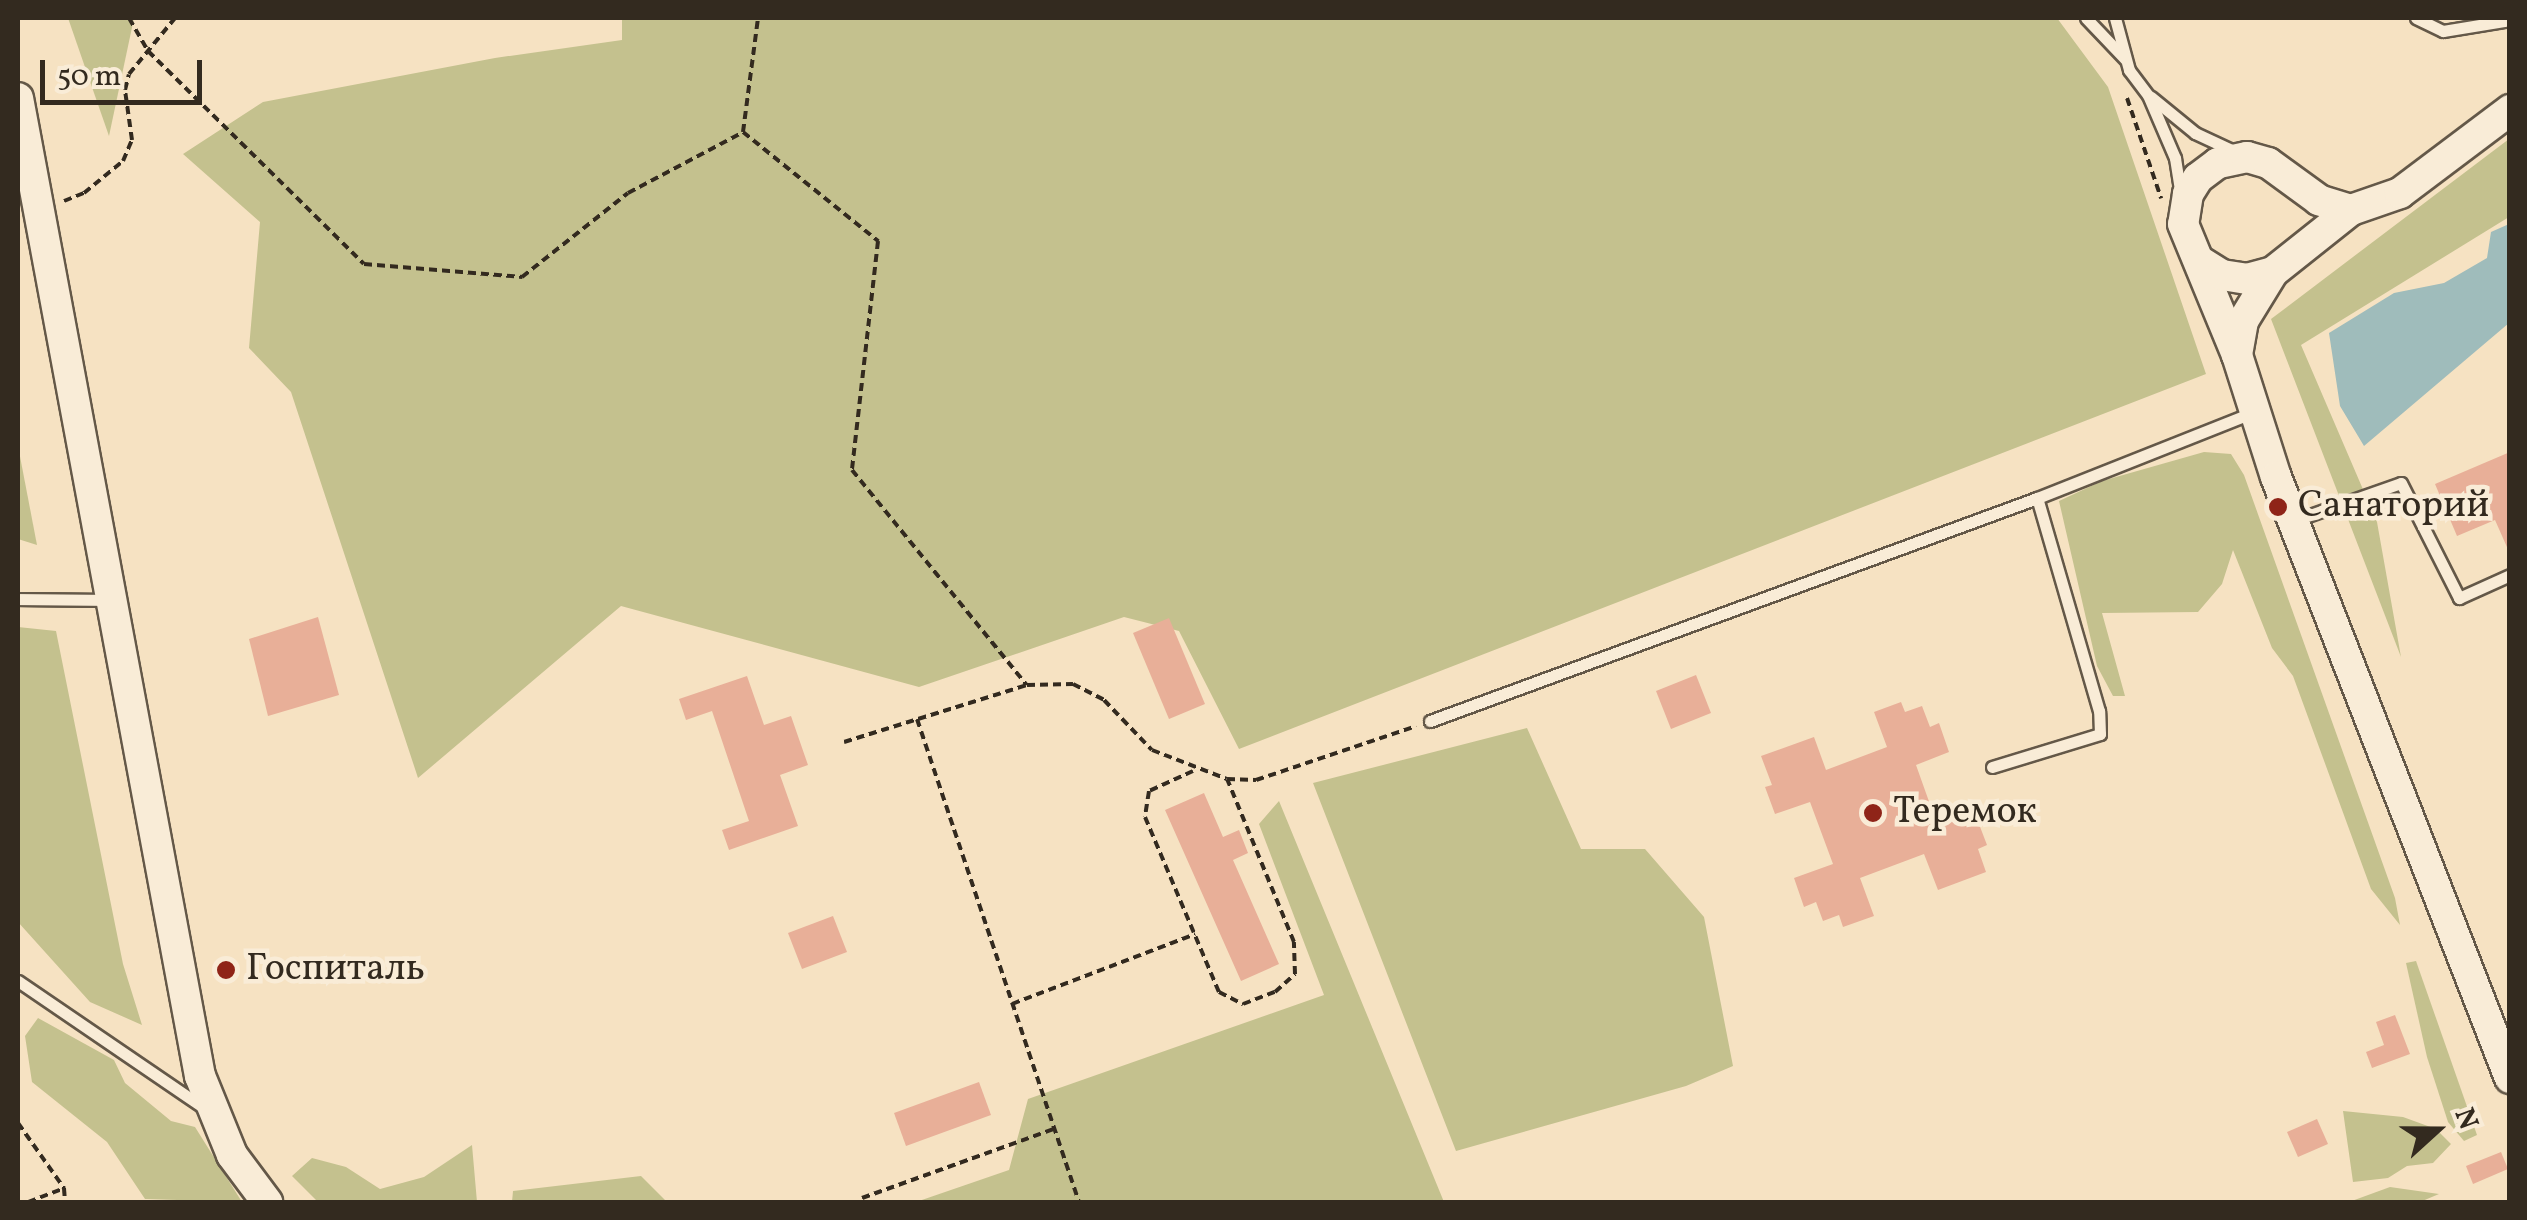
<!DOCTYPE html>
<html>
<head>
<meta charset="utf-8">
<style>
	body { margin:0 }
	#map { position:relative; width:2527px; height:1220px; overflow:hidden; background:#f6e2c2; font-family:Vollkorn,serif }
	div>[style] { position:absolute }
	.green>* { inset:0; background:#c4c18e }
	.water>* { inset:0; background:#9fbcbb }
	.building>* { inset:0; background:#e8af98 }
	.path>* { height:4px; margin-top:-2px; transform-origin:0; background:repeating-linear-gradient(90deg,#332a1f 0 8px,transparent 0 13px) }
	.roads { filter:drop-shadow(2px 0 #645848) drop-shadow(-2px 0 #645848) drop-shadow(0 2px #645848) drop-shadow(0 -2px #645848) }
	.lane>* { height:11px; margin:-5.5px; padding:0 5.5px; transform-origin:5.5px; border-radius:5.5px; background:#f9ecd7 }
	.secondary>* { height:30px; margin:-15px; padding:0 15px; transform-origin:15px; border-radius:15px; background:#f9ecd7 }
	.dots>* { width:28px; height:28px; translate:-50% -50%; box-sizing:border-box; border:5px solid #f9ecd7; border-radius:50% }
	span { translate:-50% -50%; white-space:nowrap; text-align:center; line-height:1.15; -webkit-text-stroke:9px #f9ecd7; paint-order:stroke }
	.poi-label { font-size:38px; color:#332a1f }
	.left { translate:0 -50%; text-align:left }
	.frame { position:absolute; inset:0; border:20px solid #332a1f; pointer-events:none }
	.north { position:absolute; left:2387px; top:1080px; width:100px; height:100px; -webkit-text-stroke:8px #f9ecd7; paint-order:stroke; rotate:69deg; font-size:28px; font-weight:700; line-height:40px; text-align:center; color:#332a1f }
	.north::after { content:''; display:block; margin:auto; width:35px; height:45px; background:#332a1f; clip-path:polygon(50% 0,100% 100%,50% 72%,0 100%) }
	.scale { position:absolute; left:40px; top:60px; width:162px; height:45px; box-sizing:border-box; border:5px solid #332a1f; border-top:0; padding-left:12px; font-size:30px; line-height:35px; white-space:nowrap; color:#332a1f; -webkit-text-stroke:8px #f9ecd7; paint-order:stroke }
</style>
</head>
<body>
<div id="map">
	<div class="green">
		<i style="clip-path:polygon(68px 18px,134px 18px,109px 136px,86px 70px)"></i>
		<i style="clip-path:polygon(622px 18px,2057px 18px,2108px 87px,2206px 374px,1239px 749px,1179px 631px,1124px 617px,919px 687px,621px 606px,418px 778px,291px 392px,249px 348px,260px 222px,183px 154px,263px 102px,495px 58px,622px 40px)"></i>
		<i style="clip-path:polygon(2509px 139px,2509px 217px,2301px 345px,2377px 522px,2401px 657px,2271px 319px)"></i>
		<i style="clip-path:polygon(18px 446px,37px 545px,18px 539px)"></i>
		<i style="clip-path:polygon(2204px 452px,2231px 454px,2244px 475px,2395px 898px,2400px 925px,2371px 889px,2293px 676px,2272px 648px,2233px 550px,2222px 584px,2198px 612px,2102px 613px,2125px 696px,2113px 696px,2097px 666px,2059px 501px,2102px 481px)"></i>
		<i style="clip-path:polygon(18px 627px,56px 631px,123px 964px,142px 1025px,90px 1002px,18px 922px)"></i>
		<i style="clip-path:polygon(1527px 728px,1581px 849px,1645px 849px,1704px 917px,1733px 1066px,1686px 1086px,1456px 1151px,1313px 783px)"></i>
		<i style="clip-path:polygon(1279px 801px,1444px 1202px,916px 1202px,1009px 1170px,1028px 1099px,1324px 995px,1259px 824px)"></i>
		<i style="clip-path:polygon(2416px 961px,2477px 1135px,2464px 1141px,2448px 1122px,2427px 1057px,2406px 963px)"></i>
		<i style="clip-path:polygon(38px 1018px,114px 1060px,125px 1083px,171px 1121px,195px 1127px,242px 1202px,145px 1199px,107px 1142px,32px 1082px,25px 1036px)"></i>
		<i style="clip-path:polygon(2343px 1111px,2403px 1117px,2436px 1129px,2451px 1144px,2433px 1163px,2407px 1166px,2388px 1178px,2353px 1182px)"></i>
		<i style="clip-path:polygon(472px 1145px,477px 1202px,318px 1202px,292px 1176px,312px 1158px,346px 1167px,380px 1189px,424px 1177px)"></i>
		<i style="clip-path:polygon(641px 1176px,667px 1202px,512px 1202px,513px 1191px)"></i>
		<i style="clip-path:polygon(2390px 1187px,2439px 1194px,2420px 1202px,2349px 1202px)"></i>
	</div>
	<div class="water">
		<i style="clip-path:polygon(2509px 224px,2509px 323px,2364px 446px,2340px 406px,2329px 333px,2394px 293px,2444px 283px,2487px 258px,2491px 232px)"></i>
	</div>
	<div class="building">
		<i style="clip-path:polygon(2510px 452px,2510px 554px,2495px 520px,2457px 536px,2435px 484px)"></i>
		<i style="clip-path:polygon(318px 617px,339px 695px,268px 716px,249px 639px)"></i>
		<i style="clip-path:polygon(1169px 618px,1205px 704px,1169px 719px,1133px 633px)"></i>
		<i style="clip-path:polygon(1696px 675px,1711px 713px,1671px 729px,1656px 691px)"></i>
		<i style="clip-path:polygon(747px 676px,764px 725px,791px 716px,808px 765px,780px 775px,798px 826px,729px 850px,722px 830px,749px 821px,712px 711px,686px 720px,679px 699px)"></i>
		<i style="clip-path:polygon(1901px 702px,1905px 712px,1922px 706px,1930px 727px,1939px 723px,1949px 752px,1916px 765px,1937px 824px,1974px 811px,1987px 845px,1978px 849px,1986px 872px,1938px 890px,1924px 854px,1860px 878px,1874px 916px,1843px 927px,1839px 915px,1823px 921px,1816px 902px,1804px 907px,1794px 878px,1833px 864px,1810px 802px,1775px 814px,1765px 787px,1772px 785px,1761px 756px,1814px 737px,1826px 770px,1887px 747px,1874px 712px)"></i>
		<i style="clip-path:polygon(1204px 793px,1223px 837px,1239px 830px,1248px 853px,1233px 860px,1279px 964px,1241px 981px,1165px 810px)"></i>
		<i style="clip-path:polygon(833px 916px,847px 952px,802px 969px,788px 933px)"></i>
		<i style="clip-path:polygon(2395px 1015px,2410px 1054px,2372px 1068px,2366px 1052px,2384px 1045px,2376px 1022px)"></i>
		<i style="clip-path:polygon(979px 1082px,991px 1115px,906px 1146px,894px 1113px)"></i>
		<i style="clip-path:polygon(2317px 1119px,2328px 1144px,2298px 1157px,2287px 1132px)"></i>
		<i style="clip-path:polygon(2501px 1152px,2508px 1169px,2473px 1184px,2466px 1166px)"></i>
	</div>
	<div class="path">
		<i style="left:129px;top:18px;width:38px;rotate:60deg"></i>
		<i style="left:148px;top:51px;width:303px;rotate:44.6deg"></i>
		<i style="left:364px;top:264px;width:159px;rotate:4.7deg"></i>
		<i style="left:522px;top:277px;width:135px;rotate:-38.4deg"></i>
		<i style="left:628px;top:193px;width:130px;rotate:-27.9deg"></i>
		<i style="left:743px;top:132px;width:115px;rotate:-82.5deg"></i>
		<i style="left:2127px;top:98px;width:106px;rotate:71.2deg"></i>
		<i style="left:743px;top:132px;width:174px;rotate:38.9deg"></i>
		<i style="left:878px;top:241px;width:230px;rotate:96.5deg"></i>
		<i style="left:852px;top:470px;width:277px;rotate:50.9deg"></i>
		<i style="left:64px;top:201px;width:22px;rotate:-22deg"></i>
		<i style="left:84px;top:193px;width:50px;rotate:-39.4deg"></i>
		<i style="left:123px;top:161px;width:23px;rotate:-67deg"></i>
		<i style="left:132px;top:140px;width:50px;rotate:-98deg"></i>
		<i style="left:125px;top:90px;width:16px;rotate:-76deg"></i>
		<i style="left:129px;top:74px;width:72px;rotate:-50.6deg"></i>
		<i style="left:917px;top:719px;width:509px;rotate:71.46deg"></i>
		<i style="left:844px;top:742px;width:192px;rotate:-17.3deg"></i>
		<i style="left:1027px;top:685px;width:46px;rotate:-1.2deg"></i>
		<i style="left:1073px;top:684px;width:35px;rotate:27deg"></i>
		<i style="left:1104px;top:700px;width:69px;rotate:46.2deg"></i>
		<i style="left:1152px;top:750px;width:80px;rotate:21.1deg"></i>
		<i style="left:1227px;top:779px;width:29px;rotate:2deg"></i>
		<i style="left:1256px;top:780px;width:169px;rotate:-18.6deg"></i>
		<i style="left:1193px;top:771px;width:48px;rotate:155.6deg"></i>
		<i style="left:1149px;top:791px;width:26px;rotate:99deg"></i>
		<i style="left:1145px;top:817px;width:190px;rotate:67.1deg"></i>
		<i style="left:1219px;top:992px;width:27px;rotate:27deg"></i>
		<i style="left:1243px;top:1004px;width:34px;rotate:-21deg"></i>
		<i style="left:1275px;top:992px;width:27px;rotate:-42deg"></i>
		<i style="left:1295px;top:974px;width:32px;rotate:-92deg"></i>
		<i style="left:1294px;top:942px;width:176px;rotate:-112.3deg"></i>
		<i style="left:1012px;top:1004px;width:196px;rotate:-20.9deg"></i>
		<i style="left:18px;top:1123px;width:80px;rotate:54.7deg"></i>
		<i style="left:64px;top:1188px;width:14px;rotate:86deg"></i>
		<i style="left:862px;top:1198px;width:204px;rotate:-19.8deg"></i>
		<i style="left:28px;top:1202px;width:39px;rotate:-21deg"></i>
	</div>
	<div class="roads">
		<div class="lane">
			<i style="left:2086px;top:18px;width:57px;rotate:46.4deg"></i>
			<i style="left:2115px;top:18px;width:54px;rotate:74.9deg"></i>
			<i style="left:2129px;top:70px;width:31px;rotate:53deg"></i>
			<i style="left:2148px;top:95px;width:69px;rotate:66.8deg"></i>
			<i style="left:2175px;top:158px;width:36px;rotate:81deg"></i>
			<i style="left:2416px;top:18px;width:30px;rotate:26deg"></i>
			<i style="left:2443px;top:31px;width:68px;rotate:-9.3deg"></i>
			<i style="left:2151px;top:97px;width:57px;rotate:39.3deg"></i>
			<i style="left:2195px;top:133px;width:45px;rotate:24.9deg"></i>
			<i style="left:2293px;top:521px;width:114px;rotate:-19.4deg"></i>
			<i style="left:2401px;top:483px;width:129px;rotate:63.2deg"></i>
			<i style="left:2459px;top:598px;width:56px;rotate:-24.3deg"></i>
			<i style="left:18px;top:599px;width:90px;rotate:0.6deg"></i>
			<i style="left:1430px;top:721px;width:647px;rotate:-20.17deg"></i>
			<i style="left:2037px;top:498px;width:233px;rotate:-21.6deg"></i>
			<i style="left:1992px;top:767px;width:113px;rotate:-17deg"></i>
			<i style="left:2100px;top:734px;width:23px;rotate:-92deg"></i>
			<i style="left:2099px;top:711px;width:222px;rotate:-106.2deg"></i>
			<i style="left:18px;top:981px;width:225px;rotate:34.3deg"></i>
		</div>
		<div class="secondary">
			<i style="left:18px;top:98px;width:995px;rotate:79.46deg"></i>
			<i style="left:200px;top:1076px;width:85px;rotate:67.9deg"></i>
			<i style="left:232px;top:1155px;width:59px;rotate:53.3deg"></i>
			<i style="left:2351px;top:210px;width:34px;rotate:-163deg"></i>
			<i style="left:2319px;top:200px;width:63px;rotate:-144deg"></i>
			<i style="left:2268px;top:163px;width:22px;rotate:-164deg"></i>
			<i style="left:2247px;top:157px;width:30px;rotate:168deg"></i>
			<i style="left:2218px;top:163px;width:25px;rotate:143deg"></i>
			<i style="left:2198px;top:178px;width:19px;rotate:122deg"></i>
			<i style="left:2188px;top:194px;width:30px;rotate:99deg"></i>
			<i style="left:2183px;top:224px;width:142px;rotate:67.6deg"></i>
			<i style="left:2237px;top:355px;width:128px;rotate:72.3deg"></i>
			<i style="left:2276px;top:477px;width:645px;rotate:68.73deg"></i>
			<i style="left:2201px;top:262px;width:25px;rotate:32deg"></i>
			<i style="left:2222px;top:275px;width:25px;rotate:9deg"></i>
			<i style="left:2247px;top:279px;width:27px;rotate:-15deg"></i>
			<i style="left:2237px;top:355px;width:35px;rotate:-80deg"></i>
			<i style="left:2243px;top:321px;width:57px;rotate:-58.5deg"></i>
			<i style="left:2273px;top:272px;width:100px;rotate:-38.5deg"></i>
			<i style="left:2351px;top:210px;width:52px;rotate:-19.1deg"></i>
			<i style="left:2400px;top:193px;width:138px;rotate:-37deg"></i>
		</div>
	</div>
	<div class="dots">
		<i style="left:2278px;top:507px;background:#8f2418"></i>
		<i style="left:1873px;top:813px;background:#8f2418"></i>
		<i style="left:226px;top:970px;background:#8f2418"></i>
	</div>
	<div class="poi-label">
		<span class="left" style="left:2298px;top:507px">Санаторий</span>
		<span class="left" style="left:1893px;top:813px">Теремок</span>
		<span class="left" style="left:246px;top:970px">Госпиталь</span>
	</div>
	<div class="frame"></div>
	<div class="north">N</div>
	<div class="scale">50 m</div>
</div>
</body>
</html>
